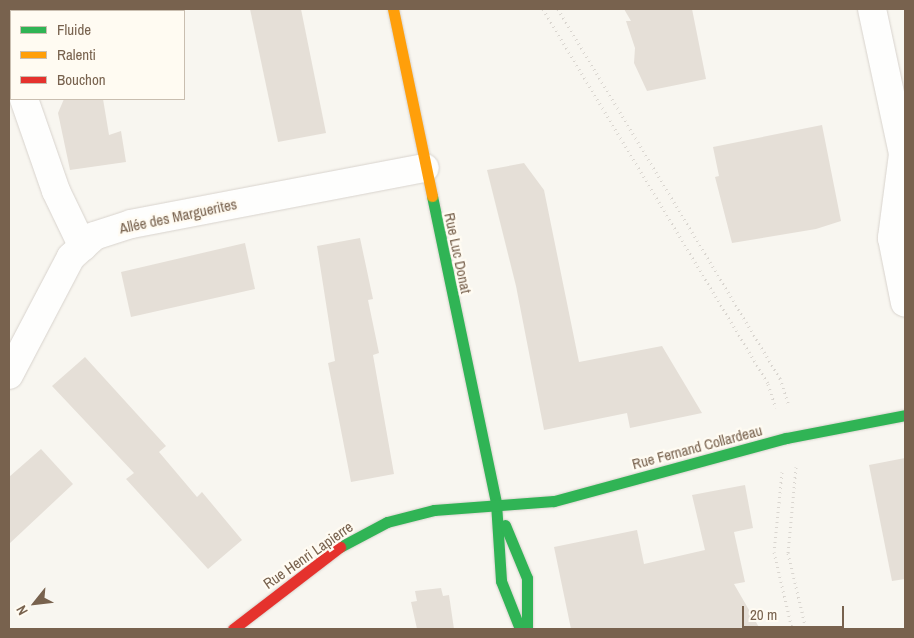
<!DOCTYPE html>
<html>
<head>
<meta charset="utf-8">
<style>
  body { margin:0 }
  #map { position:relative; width:914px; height:638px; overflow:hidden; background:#f8f6f0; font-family:"Archivo Narrow",sans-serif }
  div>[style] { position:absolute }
  .building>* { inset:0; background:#e5dfd7 }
  .path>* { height:3px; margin-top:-1.5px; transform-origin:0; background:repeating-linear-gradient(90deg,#dad6d0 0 1px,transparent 0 5px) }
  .roads { filter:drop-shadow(0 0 1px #d8d3cd) drop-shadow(0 0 1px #d8d3cd) }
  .street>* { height:28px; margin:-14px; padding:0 14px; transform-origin:14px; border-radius:14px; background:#fefefd }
  .fast>* { height:11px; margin:-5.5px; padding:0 5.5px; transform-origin:5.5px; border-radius:5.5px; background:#30b455 }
  .slow>* { height:11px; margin:-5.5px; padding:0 5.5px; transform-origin:5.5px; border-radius:5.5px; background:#ff9f0a }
  .jam>* { height:11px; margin:-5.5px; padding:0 5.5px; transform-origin:5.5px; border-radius:5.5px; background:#e5322d }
  span { translate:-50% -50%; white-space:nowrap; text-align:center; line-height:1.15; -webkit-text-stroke:4.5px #fffbf2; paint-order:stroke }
  .street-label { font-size:15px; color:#78624e }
  .frame { position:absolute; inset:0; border:10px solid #78624e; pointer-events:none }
  .legend { position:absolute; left:10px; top:10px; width:175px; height:90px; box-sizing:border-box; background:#fffbf2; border:1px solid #c9beb0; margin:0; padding:6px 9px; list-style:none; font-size:15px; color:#78624e }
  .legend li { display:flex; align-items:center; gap:10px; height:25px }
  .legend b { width:25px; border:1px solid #c9beb0 }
  .north { position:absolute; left:10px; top:578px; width:50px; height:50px; -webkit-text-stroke:4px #fffbf2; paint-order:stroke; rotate:241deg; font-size:14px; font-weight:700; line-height:20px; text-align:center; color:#78624e }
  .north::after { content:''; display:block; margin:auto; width:18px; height:22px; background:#78624e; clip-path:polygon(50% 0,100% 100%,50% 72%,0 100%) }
  .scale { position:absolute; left:742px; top:606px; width:102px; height:22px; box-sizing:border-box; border:2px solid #78624e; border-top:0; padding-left:6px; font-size:15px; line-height:18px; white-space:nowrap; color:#78624e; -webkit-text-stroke:4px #fffbf2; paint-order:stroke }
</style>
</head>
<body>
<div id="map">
  <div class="building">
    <i style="clip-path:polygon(250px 9px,301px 9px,326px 133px,278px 142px)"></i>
    <i style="clip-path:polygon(624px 9px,692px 9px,706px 79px,647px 91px,634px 63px,635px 48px,626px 21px,631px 21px)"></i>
    <i style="clip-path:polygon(64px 99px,103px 99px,109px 135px,121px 131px,126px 162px,70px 170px,58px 113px)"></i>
    <i style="clip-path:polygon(822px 125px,841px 221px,816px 229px,732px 243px,715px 177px,719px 176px,713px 147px)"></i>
    <i style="clip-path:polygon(524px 163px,544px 190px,579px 362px,662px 346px,702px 413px,630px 428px,627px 413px,544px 430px,516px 286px,487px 170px)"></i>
    <i style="clip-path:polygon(360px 238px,373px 299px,368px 300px,379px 353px,373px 355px,394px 474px,351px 482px,328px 363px,335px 361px,317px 246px)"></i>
    <i style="clip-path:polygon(245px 243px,255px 289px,131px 317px,121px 272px)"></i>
    <i style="clip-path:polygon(85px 357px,166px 446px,159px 452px,197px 497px,202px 492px,242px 540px,208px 569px,126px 479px,134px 473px,52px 386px)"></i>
    <i style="clip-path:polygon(41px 449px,73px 484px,9px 544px,9px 477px)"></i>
    <i style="clip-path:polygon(905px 458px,905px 579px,892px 581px,869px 465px)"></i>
    <i style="clip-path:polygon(745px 485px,753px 528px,734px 532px,745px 582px,734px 584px,760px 629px,571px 629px,554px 547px,637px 530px,644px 564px,705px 550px,692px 495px)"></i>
    <i style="clip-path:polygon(441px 588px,443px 596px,449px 595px,454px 629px,417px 629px,411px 602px,417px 601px,415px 591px)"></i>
  </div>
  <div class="path">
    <i style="left:543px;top:9px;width:437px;rotate:59deg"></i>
    <i style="left:768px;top:384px;width:25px;rotate:72deg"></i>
    <i style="left:558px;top:9px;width:431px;rotate:59deg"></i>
    <i style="left:780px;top:378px;width:28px;rotate:72deg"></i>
    <i style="left:796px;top:467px;width:86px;rotate:95.3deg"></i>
    <i style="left:788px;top:553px;width:78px;rotate:76.7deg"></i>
    <i style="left:782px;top:472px;width:80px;rotate:95.7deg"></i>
    <i style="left:774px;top:552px;width:79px;rotate:76.8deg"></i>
  </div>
  <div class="roads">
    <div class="street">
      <i style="left:872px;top:9px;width:148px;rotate:77.9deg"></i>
      <i style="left:903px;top:154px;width:85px;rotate:97.5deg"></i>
      <i style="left:892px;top:238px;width:66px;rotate:78.7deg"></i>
      <i style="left:9px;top:81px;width:3px;rotate:45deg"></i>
      <i style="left:24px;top:99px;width:97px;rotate:70.8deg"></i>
      <i style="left:56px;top:191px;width:62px;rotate:64.3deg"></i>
      <i style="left:9px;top:375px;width:133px;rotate:-62.3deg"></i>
      <i style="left:71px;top:257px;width:31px;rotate:-42deg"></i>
      <i style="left:94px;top:236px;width:39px;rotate:-18deg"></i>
      <i style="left:131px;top:224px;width:299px;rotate:-10.8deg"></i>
    </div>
    <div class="fast">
      <i style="left:432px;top:196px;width:314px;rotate:78.2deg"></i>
      <i style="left:496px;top:503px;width:78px;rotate:86.3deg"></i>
      <i style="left:501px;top:581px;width:52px;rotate:68.4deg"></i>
      <i style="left:505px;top:525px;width:57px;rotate:67.5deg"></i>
      <i style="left:527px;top:578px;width:51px;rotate:90deg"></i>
      <i style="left:340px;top:547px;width:53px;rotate:-28deg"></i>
      <i style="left:387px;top:522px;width:49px;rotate:-14.3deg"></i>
      <i style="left:434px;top:510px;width:120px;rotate:-4.3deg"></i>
      <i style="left:554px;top:501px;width:240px;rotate:-15.2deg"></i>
      <i style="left:786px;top:438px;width:121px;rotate:-10.9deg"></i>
    </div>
    <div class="slow">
      <i style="left:393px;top:9px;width:191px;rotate:78.2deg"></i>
    </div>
    <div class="jam">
      <i style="left:233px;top:629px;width:135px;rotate:-37.5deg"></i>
    </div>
  </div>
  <div class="street-label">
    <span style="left:178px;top:216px;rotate:-12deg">Allée des Marguerites</span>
    <span style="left:458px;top:253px;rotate:78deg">Rue Luc Donat</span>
    <span style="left:697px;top:447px;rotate:-15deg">Rue Fernand Collardeau</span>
    <span style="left:308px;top:555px;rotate:-35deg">Rue Henri Lapierre</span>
  </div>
  <div class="frame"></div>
  <ul class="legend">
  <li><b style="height:6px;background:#30b455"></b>Fluide</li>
  <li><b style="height:6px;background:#ff9f0a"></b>Ralenti</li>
  <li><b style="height:6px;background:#e5322d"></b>Bouchon</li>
  </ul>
  <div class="north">N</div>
  <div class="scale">20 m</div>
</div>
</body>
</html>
